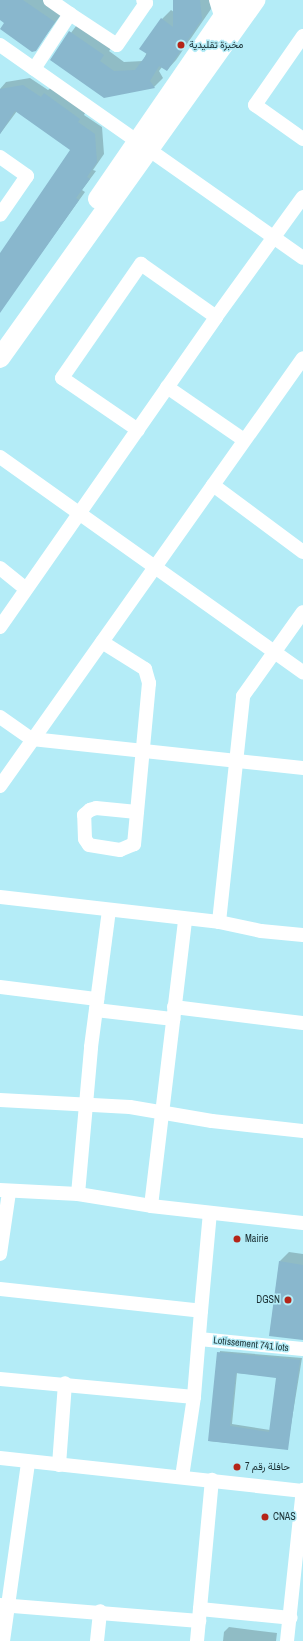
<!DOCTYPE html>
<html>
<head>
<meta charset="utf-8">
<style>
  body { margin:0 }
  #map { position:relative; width:303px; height:1641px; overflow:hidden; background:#b4ecf7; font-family:"Archivo Narrow",Vazirmatn,sans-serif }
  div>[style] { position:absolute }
  .shadow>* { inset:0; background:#0003 }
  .building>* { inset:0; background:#89b7cd }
  .street>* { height:14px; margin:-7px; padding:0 7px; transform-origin:7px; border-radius:7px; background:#fff }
  .secondary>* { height:20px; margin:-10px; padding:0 10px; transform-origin:10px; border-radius:10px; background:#fff }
  .dots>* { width:11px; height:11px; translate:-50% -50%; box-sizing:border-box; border:2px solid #b4ecf7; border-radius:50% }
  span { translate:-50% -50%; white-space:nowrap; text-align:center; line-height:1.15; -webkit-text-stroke:3px #b4ecf7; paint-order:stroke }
  .poi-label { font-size:10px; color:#1c3236 }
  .left { translate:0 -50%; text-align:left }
  .right { translate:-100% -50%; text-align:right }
  .street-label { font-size:10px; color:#1c3236 }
</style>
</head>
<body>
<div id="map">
  <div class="shadow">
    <i style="clip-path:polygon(0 0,45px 0,63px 12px,41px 42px,0 19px)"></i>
    <i style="clip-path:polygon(174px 0,210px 0,211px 9px,176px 60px,167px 70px,162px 67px,159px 71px,163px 78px,154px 87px,51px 60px,79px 22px,113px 46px,109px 51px,124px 62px,143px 61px,162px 19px,171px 10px,174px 12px)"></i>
    <i style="clip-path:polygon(30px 78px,48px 90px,52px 87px,86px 111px,84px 115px,102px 127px,104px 154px,93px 170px,96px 171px,82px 190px,85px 192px,4px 305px,0 302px,0 255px,72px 150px,17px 111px,0 134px,0 89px,6px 82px)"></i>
    <i style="clip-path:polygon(289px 1252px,303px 1254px,303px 1339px,280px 1261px)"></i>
    <i style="clip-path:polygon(evenodd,220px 1351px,302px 1358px,287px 1449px,209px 1441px,220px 1351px,237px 1373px,278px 1377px,270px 1430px,232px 1424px,237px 1373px)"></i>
    <i style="clip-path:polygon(229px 1627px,277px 1633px,276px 1641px,223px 1641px,224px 1632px)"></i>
  </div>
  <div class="building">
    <i style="clip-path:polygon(0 0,23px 0,55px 22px,36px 51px,32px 52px,0 29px,4px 23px,0 20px)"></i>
    <i style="clip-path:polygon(173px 0,200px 0,202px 19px,167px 71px,159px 66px,150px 81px,155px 88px,104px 98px,50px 60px,69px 31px,104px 55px,100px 61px,114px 71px,135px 70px,147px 54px,139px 49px,161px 18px,173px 27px)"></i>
    <i style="clip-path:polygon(23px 85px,41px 97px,44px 93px,80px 119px,78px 122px,95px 134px,97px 162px,87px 177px,90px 179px,76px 198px,79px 200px,0 313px,0 253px,70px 150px,15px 111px,0 134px,0 89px)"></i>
    <i style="clip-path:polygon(279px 1261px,303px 1265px,303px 1340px,269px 1336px)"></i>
    <i style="clip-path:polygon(evenodd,217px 1352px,300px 1360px,288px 1450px,208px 1441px,217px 1352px,236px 1373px,276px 1378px,269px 1432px,230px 1426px,236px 1373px)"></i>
  </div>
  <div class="street">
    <i style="left:50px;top:0;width:24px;rotate:35deg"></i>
    <i style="left:216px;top:0;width:19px;rotate:72deg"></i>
    <i style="left:303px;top:36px;width:84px;rotate:124.8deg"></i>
    <i style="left:255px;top:105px;width:59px;rotate:35.3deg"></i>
    <i style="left:0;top:45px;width:370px;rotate:35.1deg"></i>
    <i style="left:34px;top:69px;width:66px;rotate:-56.8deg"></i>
    <i style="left:70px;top:14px;width:56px;rotate:33.4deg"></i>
    <i style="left:117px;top:45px;width:51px;rotate:-55.4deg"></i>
    <i style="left:146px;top:3px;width:4px;rotate:-135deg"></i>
    <i style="left:0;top:157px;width:33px;rotate:35deg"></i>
    <i style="left:27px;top:176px;width:47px;rotate:124.7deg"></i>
    <i style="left:167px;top:387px;width:93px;rotate:34.5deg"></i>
    <i style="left:138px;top:430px;width:92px;rotate:-145.6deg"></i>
    <i style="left:62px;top:378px;width:139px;rotate:-55.3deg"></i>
    <i style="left:141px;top:264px;width:92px;rotate:35.2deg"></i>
    <i style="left:0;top:457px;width:372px;rotate:35.4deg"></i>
    <i style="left:213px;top:485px;width:112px;rotate:36.7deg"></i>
    <i style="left:0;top:568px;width:33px;rotate:39deg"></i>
    <i style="left:0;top:627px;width:378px;rotate:-55.1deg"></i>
    <i style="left:216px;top:317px;width:148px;rotate:-54.1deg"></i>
    <i style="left:102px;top:642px;width:51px;rotate:32.1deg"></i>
    <i style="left:145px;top:669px;width:15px;rotate:74deg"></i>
    <i style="left:149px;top:683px;width:162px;rotate:95.3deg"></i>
    <i style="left:134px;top:844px;width:15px;rotate:157deg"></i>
    <i style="left:120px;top:850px;width:31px;rotate:-171deg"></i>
    <i style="left:89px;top:845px;width:7px;rotate:-124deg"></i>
    <i style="left:85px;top:839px;width:24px;rotate:-92deg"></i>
    <i style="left:84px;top:815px;width:8px;rotate:-40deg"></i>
    <i style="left:90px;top:810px;width:6px;rotate:-18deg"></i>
    <i style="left:96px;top:808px;width:41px;rotate:5.6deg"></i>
    <i style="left:0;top:717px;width:39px;rotate:35deg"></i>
    <i style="left:32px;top:739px;width:273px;rotate:6.1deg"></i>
    <i style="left:0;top:786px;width:524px;rotate:-54.7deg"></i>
    <i style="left:0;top:897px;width:220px;rotate:6.5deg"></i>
    <i style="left:219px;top:922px;width:43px;rotate:12.1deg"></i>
    <i style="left:261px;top:931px;width:42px;rotate:5.4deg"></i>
    <i style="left:219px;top:922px;width:227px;rotate:-83.9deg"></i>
    <i style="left:243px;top:696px;width:103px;rotate:-54.5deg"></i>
    <i style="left:0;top:987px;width:98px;rotate:7.1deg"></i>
    <i style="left:174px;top:1007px;width:130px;rotate:7.1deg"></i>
    <i style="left:96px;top:1010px;width:78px;rotate:6.7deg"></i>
    <i style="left:0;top:1100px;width:130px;rotate:3.1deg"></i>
    <i style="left:130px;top:1107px;width:83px;rotate:9.7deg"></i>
    <i style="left:212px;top:1121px;width:92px;rotate:6.3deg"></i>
    <i style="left:0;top:1190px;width:78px;rotate:2.9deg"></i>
    <i style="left:78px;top:1194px;width:74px;rotate:9.3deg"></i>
    <i style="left:151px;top:1206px;width:153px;rotate:6.4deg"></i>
    <i style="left:78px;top:1194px;width:148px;rotate:-84.9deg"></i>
    <i style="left:91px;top:1047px;width:138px;rotate:-82.5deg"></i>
    <i style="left:151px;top:1206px;width:289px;rotate:-83.2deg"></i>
    <i style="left:0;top:1254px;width:63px;rotate:-81.7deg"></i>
    <i style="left:0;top:1289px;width:202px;rotate:6.2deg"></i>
    <i style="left:201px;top:1311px;width:86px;rotate:94.7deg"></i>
    <i style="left:194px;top:1397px;width:195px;rotate:-174.7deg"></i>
    <i style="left:201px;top:1311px;width:98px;rotate:-84.8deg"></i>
    <i style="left:199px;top:1339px;width:104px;rotate:5.5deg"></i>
    <i style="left:0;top:1458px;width:305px;rotate:6.2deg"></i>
    <i style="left:59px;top:1465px;width:82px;rotate:-85.8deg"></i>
    <i style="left:182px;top:1477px;width:81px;rotate:-81.5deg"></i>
    <i style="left:0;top:1605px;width:200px;rotate:4.6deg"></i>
    <i style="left:200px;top:1609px;width:91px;rotate:5.6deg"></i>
    <i style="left:3px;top:1641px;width:181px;rotate:-82deg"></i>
    <i style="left:97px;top:1641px;width:30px;rotate:-84deg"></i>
    <i style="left:197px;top:1641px;width:162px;rotate:-84.7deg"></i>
    <i style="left:287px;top:1641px;width:152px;rotate:-84deg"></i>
  </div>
  <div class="secondary">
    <i style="left:98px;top:199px;width:242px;rotate:-55.5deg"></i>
    <i style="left:0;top:358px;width:440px;rotate:-54.5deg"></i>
  </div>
  <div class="dots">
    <i style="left:181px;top:45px;background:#b42519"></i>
    <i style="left:237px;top:1239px;background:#b42519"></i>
    <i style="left:288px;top:1300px;background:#b42519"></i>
    <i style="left:237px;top:1467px;background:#b42519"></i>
    <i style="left:265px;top:1517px;background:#b42519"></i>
  </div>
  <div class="poi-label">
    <span class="left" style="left:189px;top:45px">مخبزة تقليدية</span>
    <span class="left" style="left:245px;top:1239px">Mairie</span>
    <span class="right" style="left:280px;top:1300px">DGSN</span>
    <span class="left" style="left:245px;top:1467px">حافلة رقم 7</span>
    <span class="left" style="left:273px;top:1517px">CNAS</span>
  </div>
  <div class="street-label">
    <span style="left:251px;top:1344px;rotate:6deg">Lotissement 741 lots</span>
  </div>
</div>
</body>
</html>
